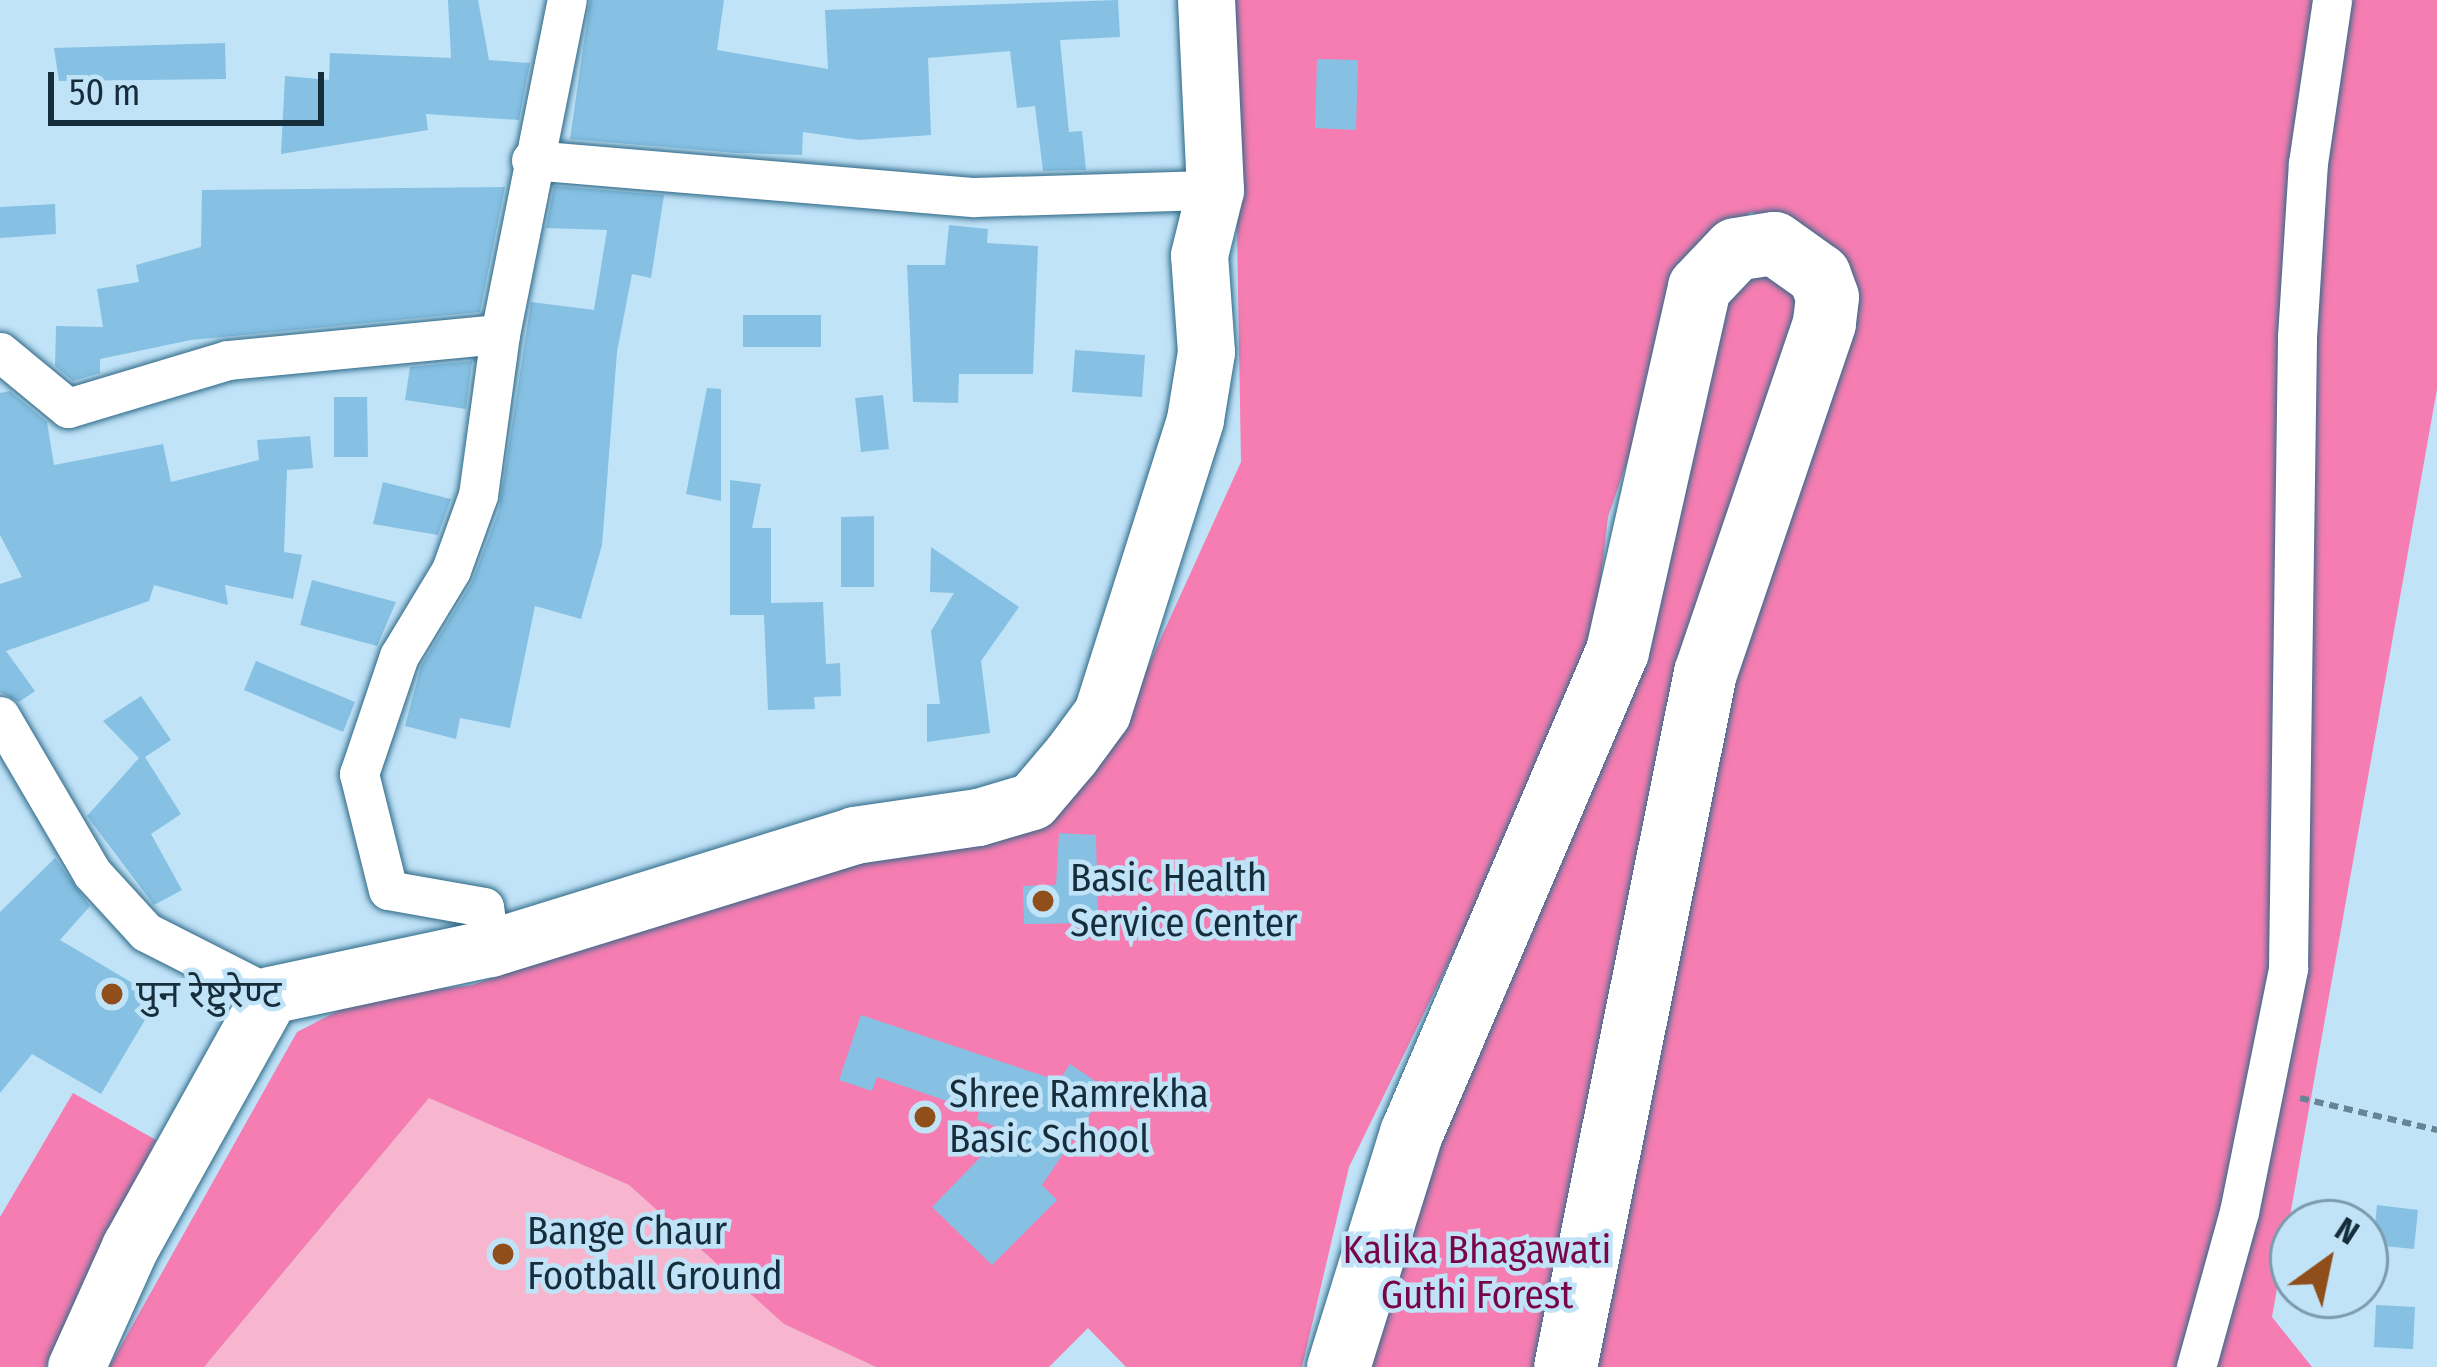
<!DOCTYPE html>
<html>
<head>
<meta charset="utf-8">
<style>
  body { margin:0 }
  #map { position:relative; width:2437px; height:1367px; overflow:hidden; background:#c0e3f8; font-family:"Fira Sans Condensed","Noto Sans Devanagari",sans-serif }
  div>[style] { position:absolute }
  .green>* { inset:0; background:#f8b5ce }
  .forest>* { inset:0; background:#f67db1 }
  .building>* { inset:0; background:#86c1e3 }
  .path>* { height:6px; margin-top:-3px; transform-origin:0; background:repeating-linear-gradient(90deg,#668494 0 9px,transparent 0 15px) }
  .roads { filter:drop-shadow(0 0 3px #2d6886) drop-shadow(0 0 3px #2d6886) }
  .street>* { height:39px; margin:-19.5px; padding:0 19.5px; transform-origin:19.5px; border-radius:19.5px; background:#fff }
  .secondary>* { height:57px; margin:-28.5px; padding:0 28.5px; transform-origin:28.5px; border-radius:28.5px; background:#fff }
  .primary>* { height:63px; margin:-31.5px; padding:0 31.5px; transform-origin:31.5px; border-radius:31.5px; background:#fff }
  .dots>* { width:33px; height:33px; translate:-50% -50%; box-sizing:border-box; border:6px solid #c0e3f8; border-radius:50% }
  span { translate:-50% -50%; white-space:nowrap; text-align:center; line-height:1.15; -webkit-text-stroke:9px #c0e3f8; paint-order:stroke }
  .poi-label { font-size:39px; color:#162e3b }
  .left { translate:0 -50%; text-align:left }
  .park-label { font-size:39px; color:#780647 }
  .north { position:absolute; left:2269px; top:1199px; width:120px; height:120px; box-sizing:border-box; background:#c0e3f8; border:3px solid #7c9bac; border-radius:50%; rotate:33deg; font-size:33px; font-weight:700; line-height:48px; text-align:center; color:#162e3b }
  .north::after { content:''; display:block; margin:auto; width:42px; height:54px; background:#904e1b; clip-path:polygon(50% 0,100% 100%,50% 72%,0 100%) }
  .scale { position:absolute; left:48px; top:72px; width:276px; height:54px; box-sizing:border-box; border:6px solid #162e3b; border-top:0; padding-left:15px; font-size:36px; line-height:42px; white-space:nowrap; color:#162e3b; -webkit-text-stroke:9px #c0e3f8; paint-order:stroke }
</style>
</head>
<body>
<div id="map">
  <div class="green">
    <i style="clip-path:polygon(429px 1098px,629px 1185px,784px 1324px,876px 1367px,204px 1367px)"></i>
  </div>
  <div class="forest">
    <i style="clip-path:polygon(1233px 0,2437px 0,2437px 389px,2272px 1317px,2312px 1367px,1586px 1367px,1820px 237px,1751px 212px,1676px 265px,1637px 433px,1608px 517px,1594px 639px,1570px 714px,1349px 1167px,1302px 1367px,1126px 1367px,1088px 1328px,1049px 1367px,876px 1367px,784px 1324px,629px 1185px,429px 1098px,204px 1367px,109px 1367px,297px 1032px,361px 999px,472px 985px,753px 889px,1057px 817px,1115px 739px,1241px 462px)"></i>
    <i style="clip-path:polygon(1739px 264px,1804px 282px,1543px 1367px,1366px 1367px,1675px 411px)"></i>
    <i style="clip-path:polygon(73px 1093px,156px 1140px,46px 1367px,0 1367px,0 1217px)"></i>
  </div>
  <div class="building">
    <i style="clip-path:polygon(448px 0,478px 0,489px 60px,530px 63px,519px 120px,426px 114px,428px 130px,281px 154px,285px 76px,329px 80px,330px 53px,451px 58px)"></i>
    <i style="clip-path:polygon(590px 0,724px 0,717px 50px,828px 69px,825px 10px,1118px 0,1120px 37px,1060px 40px,1069px 132px,1082px 131px,1086px 170px,1043px 171px,1035px 106px,1017px 108px,1010px 51px,928px 58px,931px 135px,859px 140px,803px 132px,802px 155px,737px 153px,570px 139px)"></i>
    <i style="clip-path:polygon(225px 43px,226px 79px,59px 81px,54px 48px)"></i>
    <i style="clip-path:polygon(1317px 59px,1358px 60px,1356px 130px,1315px 128px)"></i>
    <i style="clip-path:polygon(554px 186px,664px 195px,651px 278px,632px 274px,617px 352px,602px 545px,581px 619px,535px 606px,510px 728px,460px 718px,456px 739px,405px 726px,421px 666px,472px 582px,499px 510px,531px 302px,594px 310px,607px 230px,546px 228px)"></i>
    <i style="clip-path:polygon(505px 187px,480px 312px,191px 340px,100px 359px,100px 373px,73px 381px,55px 366px,56px 326px,103px 327px,97px 289px,139px 282px,136px 265px,201px 247px,202px 190px)"></i>
    <i style="clip-path:polygon(55px 204px,56px 234px,0 238px,0 207px)"></i>
    <i style="clip-path:polygon(949px 225px,988px 229px,987px 243px,1038px 246px,1033px 374px,959px 374px,958px 403px,913px 402px,907px 265px,945px 265px)"></i>
    <i style="clip-path:polygon(743px 315px,821px 315px,821px 347px,743px 347px)"></i>
    <i style="clip-path:polygon(1075px 350px,1145px 355px,1142px 397px,1072px 392px)"></i>
    <i style="clip-path:polygon(472px 361px,466px 409px,405px 400px,410px 367px)"></i>
    <i style="clip-path:polygon(707px 388px,721px 389px,721px 501px,686px 494px)"></i>
    <i style="clip-path:polygon(10px 391px,47px 422px,54px 465px,163px 444px,171px 482px,259px 460px,257px 440px,310px 436px,313px 468px,287px 470px,284px 552px,302px 555px,293px 599px,225px 585px,228px 605px,154px 585px,149px 601px,6px 651px,35px 691px,19px 702px,0 692px,0 584px,22px 577px,0 535px,0 393px)"></i>
    <i style="clip-path:polygon(883px 395px,889px 449px,861px 452px,855px 398px)"></i>
    <i style="clip-path:polygon(334px 397px,367px 397px,368px 457px,334px 457px)"></i>
    <i style="clip-path:polygon(730px 480px,761px 484px,752px 528px,771px 528px,771px 603px,823px 602px,826px 664px,840px 663px,841px 696px,814px 697px,815px 709px,768px 710px,764px 615px,730px 615px)"></i>
    <i style="clip-path:polygon(383px 482px,451px 499px,438px 535px,373px 524px)"></i>
    <i style="clip-path:polygon(874px 516px,874px 587px,841px 587px,841px 517px)"></i>
    <i style="clip-path:polygon(931px 547px,1019px 607px,981px 661px,990px 733px,927px 742px,927px 704px,940px 704px,931px 631px,954px 593px,930px 592px)"></i>
    <i style="clip-path:polygon(312px 580px,396px 602px,377px 646px,300px 625px)"></i>
    <i style="clip-path:polygon(256px 661px,355px 702px,343px 732px,244px 690px)"></i>
    <i style="clip-path:polygon(141px 696px,171px 740px,145px 757px,181px 814px,151px 834px,182px 890px,154px 905px,87px 816px,139px 758px,103px 721px)"></i>
    <i style="clip-path:polygon(1059px 833px,1096px 835px,1098px 923px,1024px 924px,1023px 886px,1056px 885px)"></i>
    <i style="clip-path:polygon(55px 858px,90px 906px,60px 940px,158px 998px,101px 1094px,32px 1054px,0 1093px,0 912px)"></i>
    <i style="clip-path:polygon(861px 1015px,1059px 1081px,1070px 1064px,1107px 1089px,1042px 1185px,1057px 1200px,992px 1265px,932px 1207px,1007px 1130px,977px 1120px,979px 1112px,877px 1077px,872px 1091px,839px 1080px)"></i>
    <i style="clip-path:polygon(2377px 1205px,2418px 1210px,2414px 1249px,2373px 1245px)"></i>
    <i style="clip-path:polygon(2376px 1305px,2415px 1307px,2413px 1349px,2374px 1347px)"></i>
  </div>
  <div class="path">
    <i style="left:2300px;top:1098px;width:141px;rotate:13.1deg"></i>
  </div>
  <div class="roads">
    <div class="street">
      <i style="left:531px;top:160px;width:445px;rotate:4.8deg"></i>
      <i style="left:974px;top:197px;width:241px;rotate:-1.7deg"></i>
      <i style="left:0;top:352px;width:88px;rotate:39.5deg"></i>
      <i style="left:68px;top:408px;width:167px;rotate:-16.7deg"></i>
      <i style="left:228px;top:360px;width:273px;rotate:-5.5deg"></i>
      <i style="left:0;top:716px;width:182px;rotate:59.6deg"></i>
      <i style="left:92px;top:873px;width:80px;rotate:47.5deg"></i>
      <i style="left:146px;top:932px;width:139px;rotate:26.9deg"></i>
      <i style="left:490px;top:948px;width:41px;rotate:-98.3deg"></i>
      <i style="left:484px;top:907px;width:97px;rotate:-170deg"></i>
      <i style="left:388px;top:890px;width:120px;rotate:-104deg"></i>
      <i style="left:359px;top:774px;width:125px;rotate:-71.3deg"></i>
      <i style="left:399px;top:656px;width:100px;rotate:-58.8deg"></i>
      <i style="left:451px;top:570px;width:80px;rotate:-70.2deg"></i>
      <i style="left:478px;top:495px;width:162px;rotate:-82.2deg"></i>
      <i style="left:500px;top:334px;width:341px;rotate:-78.7deg"></i>
      <i style="left:2196px;top:1367px;width:161px;rotate:-74.5deg"></i>
      <i style="left:2239px;top:1212px;width:249px;rotate:-78.6deg"></i>
      <i style="left:2288px;top:968px;width:631px;rotate:-89.18deg"></i>
      <i style="left:2297px;top:337px;width:174px;rotate:-86.4deg"></i>
      <i style="left:2308px;top:163px;width:165px;rotate:-81.6deg"></i>
    </div>
    <div class="secondary">
      <i style="left:76px;top:1367px;width:132px;rotate:-65.8deg"></i>
      <i style="left:130px;top:1247px;width:288px;rotate:-60.9deg"></i>
      <i style="left:270px;top:995px;width:225px;rotate:-12.1deg"></i>
      <i style="left:490px;top:948px;width:381px;rotate:-17.2deg"></i>
      <i style="left:854px;top:835px;width:125px;rotate:-8.3deg"></i>
      <i style="left:978px;top:817px;width:56px;rotate:-16.5deg"></i>
      <i style="left:1032px;top:801px;width:60px;rotate:-49.7deg"></i>
      <i style="left:1071px;top:755px;width:52px;rotate:-53.6deg"></i>
      <i style="left:1102px;top:713px;width:308px;rotate:-72.4deg"></i>
      <i style="left:1195px;top:419px;width:68px;rotate:-80.7deg"></i>
      <i style="left:1206px;top:352px;width:97px;rotate:-94.1deg"></i>
      <i style="left:1199px;top:255px;width:67px;rotate:-76.2deg"></i>
      <i style="left:1215px;top:190px;width:190px;rotate:-92.7deg"></i>
    </div>
    <div class="primary">
      <i style="left:1338px;top:1367px;width:245px;rotate:-72.7deg"></i>
      <i style="left:1411px;top:1133px;width:524px;rotate:-66.86deg"></i>
      <i style="left:1617px;top:651px;width:373px;rotate:-77.3deg"></i>
      <i style="left:1699px;top:287px;width:52px;rotate:-46.5deg"></i>
      <i style="left:1735px;top:249px;width:39px;rotate:-9deg"></i>
      <i style="left:1774px;top:243px;width:55px;rotate:35.4deg"></i>
      <i style="left:1819px;top:275px;width:23px;rotate:70deg"></i>
      <i style="left:1827px;top:297px;width:26px;rotate:97deg"></i>
      <i style="left:1824px;top:323px;width:369px;rotate:108.8deg"></i>
      <i style="left:1705px;top:672px;width:709px;rotate:101.39deg"></i>
    </div>
  </div>
  <div class="dots">
    <i style="left:1043px;top:901px;background:#904e1b"></i>
    <i style="left:112px;top:994px;background:#904e1b"></i>
    <i style="left:925px;top:1117px;background:#904e1b"></i>
    <i style="left:503px;top:1254px;background:#904e1b"></i>
  </div>
  <div class="poi-label">
    <span class="left" style="left:1070px;top:901px">Basic Health<br>Service Center</span>
    <span class="left" style="left:136px;top:994px">पुन रेष्टुरेण्ट</span>
    <span class="left" style="left:949px;top:1117px">Shree Ramrekha<br>Basic School</span>
    <span class="left" style="left:527px;top:1254px">Bange Chaur<br>Football Ground</span>
  </div>
  <div class="park-label">
    <span style="left:1477px;top:1273px">Kalika Bhagawati<br>Guthi Forest</span>
  </div>
  <div class="north">N</div>
  <div class="scale">50 m</div>
</div>
</body>
</html>
